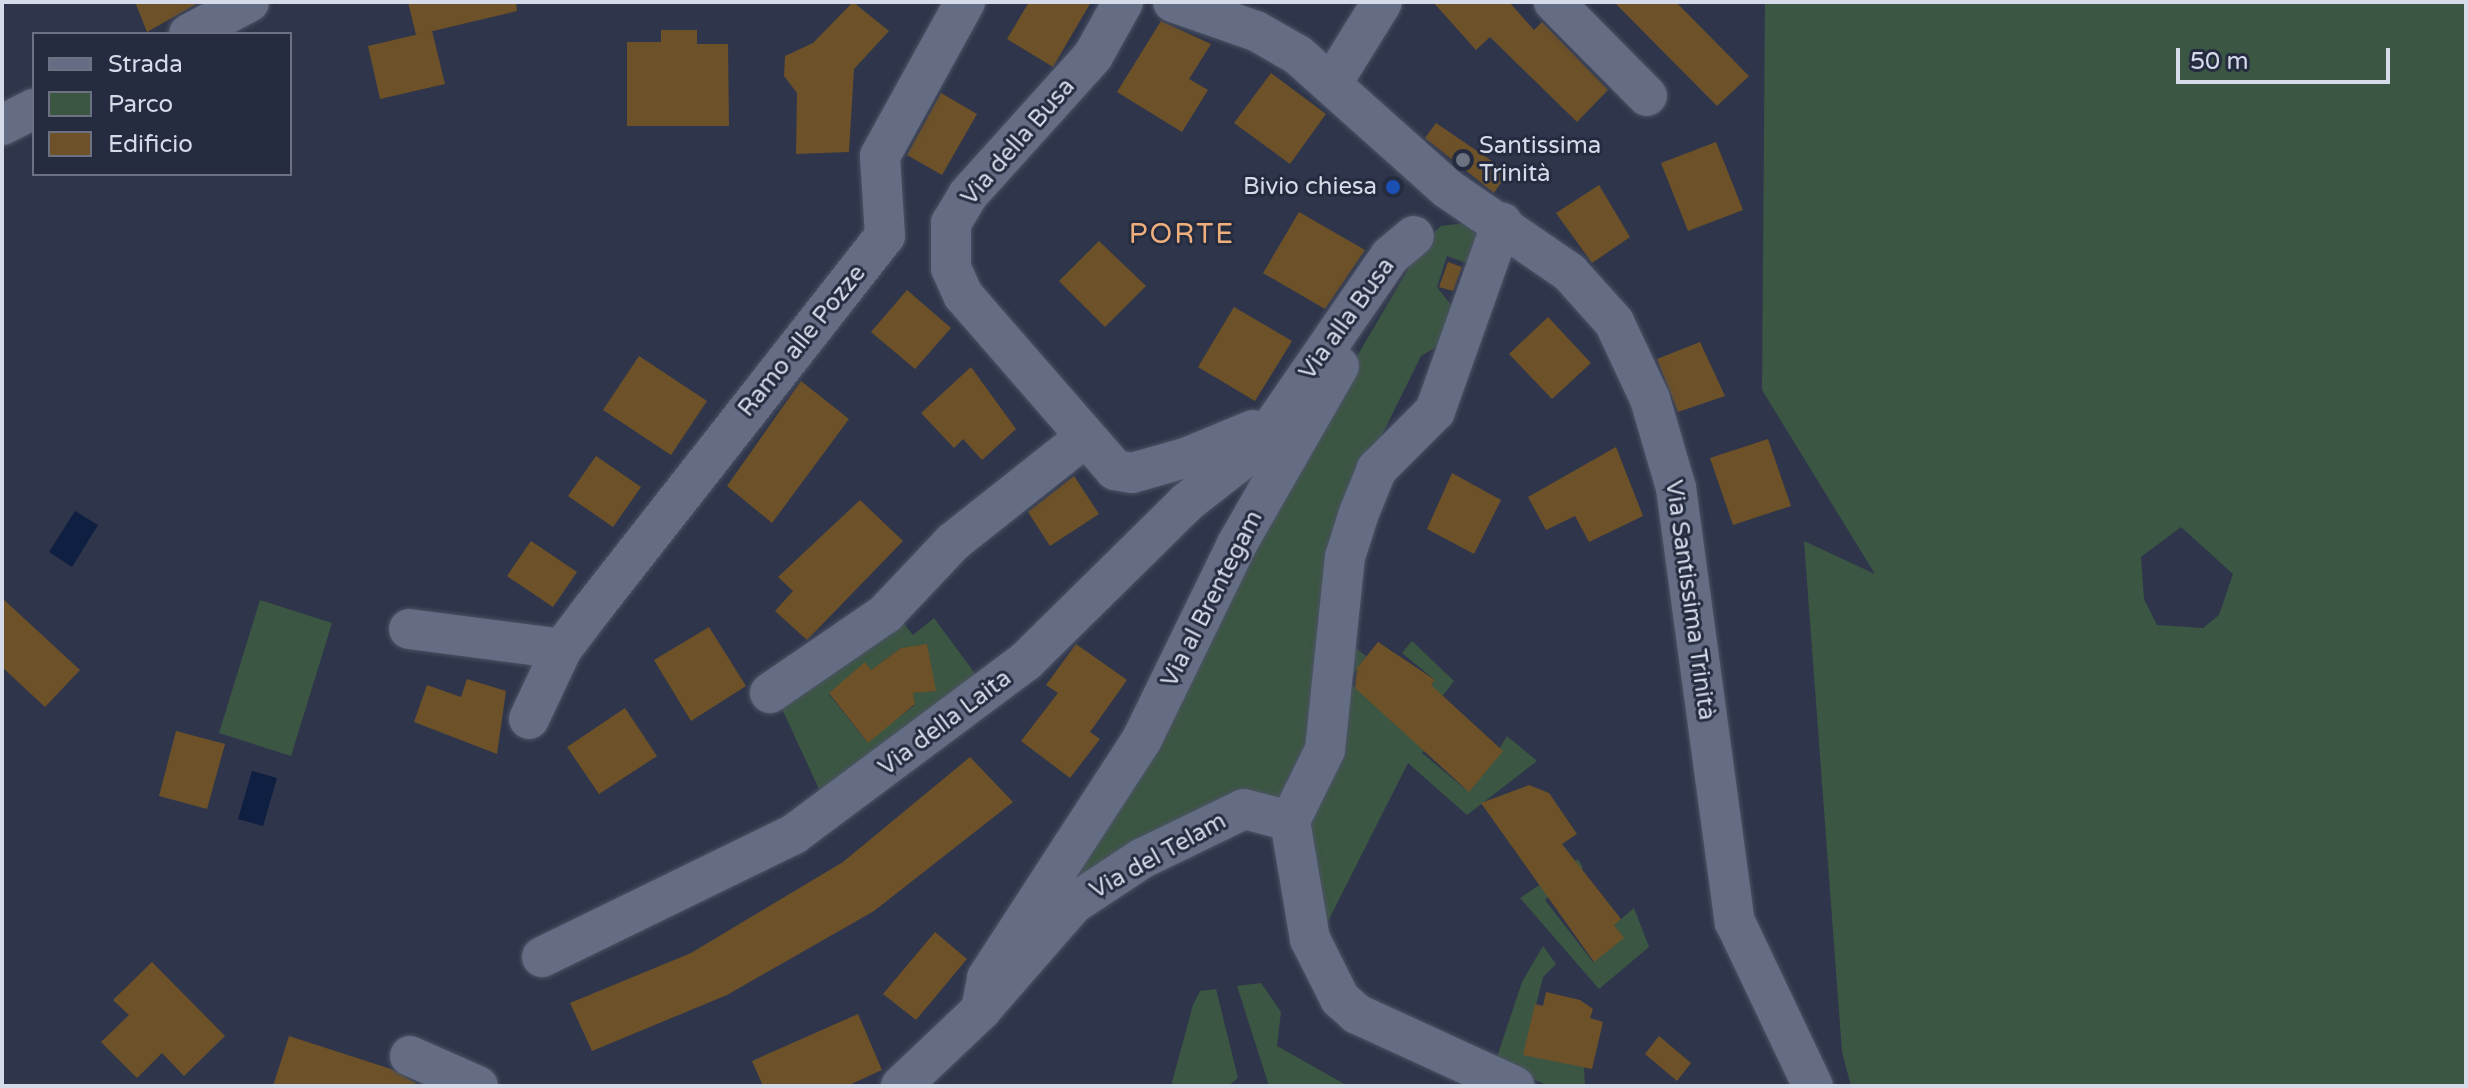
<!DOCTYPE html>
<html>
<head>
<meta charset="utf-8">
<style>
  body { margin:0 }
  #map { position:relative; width:2468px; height:1088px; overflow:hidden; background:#2f364b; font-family:"Varela Round",sans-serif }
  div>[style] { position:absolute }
  .green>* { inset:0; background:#3b5642 }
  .water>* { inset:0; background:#0f1f41 }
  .building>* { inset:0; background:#6d5128 }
  .roads { filter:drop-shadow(0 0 2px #4c5264) drop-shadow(0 0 2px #4c5264) }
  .minor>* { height:40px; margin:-20px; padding:0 20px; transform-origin:20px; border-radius:20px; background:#656d84 }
  .dots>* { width:22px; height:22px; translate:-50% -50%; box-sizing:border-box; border:4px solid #252c40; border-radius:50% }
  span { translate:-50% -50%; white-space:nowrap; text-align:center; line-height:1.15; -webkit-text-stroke:6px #252c40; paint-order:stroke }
  .street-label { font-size:24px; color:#d6dbe9 }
  .poi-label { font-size:24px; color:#d6dbe9 }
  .left { translate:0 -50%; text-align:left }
  .right { translate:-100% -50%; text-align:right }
  .quarter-label { font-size:28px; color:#efaf7d; letter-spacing:2px }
  .frame { position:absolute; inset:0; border:4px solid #d6dbe9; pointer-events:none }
  .legend { position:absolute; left:32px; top:32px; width:260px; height:144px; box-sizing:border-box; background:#252c40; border:2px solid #6c7284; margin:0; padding:10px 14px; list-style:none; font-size:24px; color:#d6dbe9 }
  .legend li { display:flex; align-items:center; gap:16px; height:40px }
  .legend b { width:40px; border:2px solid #6c7284 }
  .scale { position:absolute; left:2176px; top:48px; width:214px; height:36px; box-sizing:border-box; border:4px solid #d6dbe9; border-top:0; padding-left:10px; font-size:24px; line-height:28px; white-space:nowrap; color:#d6dbe9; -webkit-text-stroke:6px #252c40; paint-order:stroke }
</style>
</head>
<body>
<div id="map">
  <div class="green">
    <i style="clip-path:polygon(evenodd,1765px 2px,2466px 2px,2466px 1086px,1851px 1086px,1842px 1052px,1804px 541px,1875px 574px,1762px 390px,1765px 2px,2181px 527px,2233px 574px,2219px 615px,2203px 628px,2157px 625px,2144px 599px,2141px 557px,2181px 527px)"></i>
    <i style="clip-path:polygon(1467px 223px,1477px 237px,1469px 264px,1447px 256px,1437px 287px,1455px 310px,1446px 341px,1421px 356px,1373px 453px,1319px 714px,1286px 799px,1015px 939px,1424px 242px,1441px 226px)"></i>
    <i style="clip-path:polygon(260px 600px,332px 623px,291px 756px,219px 733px)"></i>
    <i style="clip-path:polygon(evenodd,897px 615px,913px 635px,934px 618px,982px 683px,825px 802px,777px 698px,897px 615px,927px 645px,935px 691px,913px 693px,915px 705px,867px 742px,829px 694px,865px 663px,871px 670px,901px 648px,927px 645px)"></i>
    <i style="clip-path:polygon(1412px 641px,1454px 681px,1434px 707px,1445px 725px,1422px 753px,1464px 788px,1483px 775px,1507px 736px,1537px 761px,1467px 815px,1408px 763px,1321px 935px,1309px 813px,1349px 643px,1366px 656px,1348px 682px,1400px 725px,1435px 680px,1402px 653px)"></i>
    <i style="clip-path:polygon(1578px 859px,1583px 868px,1545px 900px,1593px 962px,1623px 938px,1614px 925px,1634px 908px,1649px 947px,1599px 989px,1520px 898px)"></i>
    <i style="clip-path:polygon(1543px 946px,1556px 964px,1543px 977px,1524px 1054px,1584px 1067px,1585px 1086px,1549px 1086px,1495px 1063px,1522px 982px)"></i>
    <i style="clip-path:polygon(1261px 983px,1281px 1012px,1277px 1046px,1348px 1086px,1269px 1086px,1237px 986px)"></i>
    <i style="clip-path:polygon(1216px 989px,1238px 1078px,1228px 1086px,1171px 1086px,1193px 1005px,1200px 991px)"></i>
  </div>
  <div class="water">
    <i style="clip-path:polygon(75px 511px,98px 525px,72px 567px,49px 552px)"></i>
    <i style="clip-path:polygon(252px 771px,277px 778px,263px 826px,238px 819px)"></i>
  </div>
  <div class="building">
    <i style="clip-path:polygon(135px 2px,200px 2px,147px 32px)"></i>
    <i style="clip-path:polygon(408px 2px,516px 2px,517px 11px,416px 35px)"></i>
    <i style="clip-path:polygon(853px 2px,889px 31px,854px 69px,849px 152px,796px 154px,797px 93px,784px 76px,785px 56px,813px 43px)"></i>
    <i style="clip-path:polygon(1029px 2px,1091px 2px,1053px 67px,1007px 39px)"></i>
    <i style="clip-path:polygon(1433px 2px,1509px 2px,1534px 30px,1542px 22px,1608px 90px,1577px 122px,1490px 37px,1476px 50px)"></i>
    <i style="clip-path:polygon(1614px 2px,1676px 2px,1749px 76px,1717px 106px)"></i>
    <i style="clip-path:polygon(1161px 21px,1211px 44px,1189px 79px,1208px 90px,1182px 132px,1117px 92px)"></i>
    <i style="clip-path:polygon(661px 30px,697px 30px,697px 44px,728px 44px,729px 126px,627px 126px,627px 42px,661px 42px)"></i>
    <i style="clip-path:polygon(432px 31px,445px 84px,380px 99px,368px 46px)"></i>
    <i style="clip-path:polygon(1271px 73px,1326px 114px,1290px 164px,1234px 123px)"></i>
    <i style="clip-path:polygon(941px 93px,977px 114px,942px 175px,907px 155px)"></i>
    <i style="clip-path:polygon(1436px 123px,1508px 172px,1494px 193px,1425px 138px)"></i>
    <i style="clip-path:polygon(1716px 142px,1743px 210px,1688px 231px,1661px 163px)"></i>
    <i style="clip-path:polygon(1599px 185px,1630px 237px,1592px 263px,1556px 213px)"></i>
    <i style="clip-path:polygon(1299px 212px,1365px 250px,1325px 309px,1263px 273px)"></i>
    <i style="clip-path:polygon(1099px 241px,1146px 286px,1105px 327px,1059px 281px)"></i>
    <i style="clip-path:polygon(1448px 262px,1462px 267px,1453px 291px,1439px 287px)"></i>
    <i style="clip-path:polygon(907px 290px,951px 328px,915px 369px,871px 332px)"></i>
    <i style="clip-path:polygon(1234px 307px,1292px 341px,1255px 401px,1198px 367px)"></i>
    <i style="clip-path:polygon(1548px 317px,1591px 363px,1552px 399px,1509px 354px)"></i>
    <i style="clip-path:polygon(1700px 342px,1725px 396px,1678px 412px,1657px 359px)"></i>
    <i style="clip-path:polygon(639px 356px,707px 401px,671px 455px,603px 410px)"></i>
    <i style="clip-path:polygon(971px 367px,1016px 429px,982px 460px,963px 439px,954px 448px,921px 413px)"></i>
    <i style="clip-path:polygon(801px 381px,849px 419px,772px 523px,727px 486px)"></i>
    <i style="clip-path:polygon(1768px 439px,1791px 506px,1733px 525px,1710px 458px)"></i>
    <i style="clip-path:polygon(1616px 447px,1643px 516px,1589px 542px,1575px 516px,1546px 530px,1528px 497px)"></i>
    <i style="clip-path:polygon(596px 456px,641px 487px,613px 527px,568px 496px)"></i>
    <i style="clip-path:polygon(1452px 473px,1501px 500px,1474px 554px,1427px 529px)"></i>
    <i style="clip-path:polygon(1074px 476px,1099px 514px,1050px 546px,1028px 512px)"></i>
    <i style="clip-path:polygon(860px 500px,903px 541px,807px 640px,775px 611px,793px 591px,778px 577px)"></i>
    <i style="clip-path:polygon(531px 541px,577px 572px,553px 607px,507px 576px)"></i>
    <i style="clip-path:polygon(2px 598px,80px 670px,45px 707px,2px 667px)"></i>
    <i style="clip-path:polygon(709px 627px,746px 686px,691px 721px,654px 660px)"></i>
    <i style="clip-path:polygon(1378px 642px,1435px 680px,1431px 685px,1503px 751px,1469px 792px,1355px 688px,1357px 668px)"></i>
    <i style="clip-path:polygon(927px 644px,936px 691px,913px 693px,915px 704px,868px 743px,829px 693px,865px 662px,871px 670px,901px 648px)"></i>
    <i style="clip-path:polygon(1076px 644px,1127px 680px,1090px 732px,1100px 739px,1070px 778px,1021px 741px,1058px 693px,1046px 685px)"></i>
    <i style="clip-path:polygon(467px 679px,506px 691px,497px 754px,414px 722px,427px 685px,461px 697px)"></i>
    <i style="clip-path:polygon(625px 708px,657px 756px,599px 794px,567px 747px)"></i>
    <i style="clip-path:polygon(176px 731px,225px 744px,207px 809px,159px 796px)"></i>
    <i style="clip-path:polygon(970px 757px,1013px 802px,874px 911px,727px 995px,592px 1051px,570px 1003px,691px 953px,843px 862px)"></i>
    <i style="clip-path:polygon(1529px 785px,1549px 793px,1577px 834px,1562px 844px,1621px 919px,1614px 925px,1624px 938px,1594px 962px,1481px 803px)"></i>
    <i style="clip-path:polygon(935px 932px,967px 959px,916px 1020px,883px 994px)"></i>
    <i style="clip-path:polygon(152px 962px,225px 1036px,184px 1076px,162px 1053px,137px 1078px,101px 1042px,129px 1015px,113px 1000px)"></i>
    <i style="clip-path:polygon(1546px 992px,1580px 1000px,1593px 1009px,1590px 1018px,1603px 1022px,1592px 1069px,1523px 1055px,1535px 1004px,1543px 1006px)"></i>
    <i style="clip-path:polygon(858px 1014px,882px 1070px,847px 1086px,763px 1086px,752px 1061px)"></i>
    <i style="clip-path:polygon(289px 1036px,391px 1069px,421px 1086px,273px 1086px)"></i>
    <i style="clip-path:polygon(1659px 1036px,1691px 1063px,1677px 1081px,1645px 1054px)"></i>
  </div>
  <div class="roads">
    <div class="minor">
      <i style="left:1123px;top:2px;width:62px;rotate:119.1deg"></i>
      <i style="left:1093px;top:56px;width:187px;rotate:132deg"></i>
      <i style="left:968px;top:195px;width:33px;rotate:121deg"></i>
      <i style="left:951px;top:223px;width:45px;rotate:90deg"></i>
      <i style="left:951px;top:268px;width:30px;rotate:66deg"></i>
      <i style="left:963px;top:295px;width:232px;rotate:49deg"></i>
      <i style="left:1115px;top:470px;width:17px;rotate:10deg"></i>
      <i style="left:1132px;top:473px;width:58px;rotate:-15.9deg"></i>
      <i style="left:1188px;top:457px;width:70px;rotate:-22.6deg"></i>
      <i style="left:1173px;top:2px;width:88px;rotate:19.3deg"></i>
      <i style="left:1256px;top:31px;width:48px;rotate:29.7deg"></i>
      <i style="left:1298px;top:55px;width:201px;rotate:41.8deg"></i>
      <i style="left:1448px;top:189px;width:148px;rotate:34.5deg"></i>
      <i style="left:1570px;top:273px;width:66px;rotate:48.1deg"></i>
      <i style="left:1614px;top:322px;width:85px;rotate:64.9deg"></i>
      <i style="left:1650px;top:399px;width:93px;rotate:73.7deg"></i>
      <i style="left:1676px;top:488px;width:438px;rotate:82.3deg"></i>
      <i style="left:1735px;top:922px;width:182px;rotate:64.6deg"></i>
      <i style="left:1554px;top:2px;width:132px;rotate:45.3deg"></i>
      <i style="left:189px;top:34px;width:68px;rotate:-28.1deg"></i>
      <i style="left:1332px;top:83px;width:95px;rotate:-58.3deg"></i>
      <i style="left:2px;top:125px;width:36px;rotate:-27deg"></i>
      <i style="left:409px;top:629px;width:154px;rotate:7.4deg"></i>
      <i style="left:770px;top:693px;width:140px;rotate:-34.5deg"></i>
      <i style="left:885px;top:614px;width:99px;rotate:-46.6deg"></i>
      <i style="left:953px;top:542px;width:167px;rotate:-38.4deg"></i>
      <i style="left:529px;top:719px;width:77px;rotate:-64.8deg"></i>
      <i style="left:562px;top:649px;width:51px;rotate:-52.9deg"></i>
      <i style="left:593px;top:608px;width:473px;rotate:-51.9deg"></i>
      <i style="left:885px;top:236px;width:80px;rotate:-93.6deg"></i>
      <i style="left:880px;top:156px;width:176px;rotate:-61.1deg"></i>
      <i style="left:1290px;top:821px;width:79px;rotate:-63.8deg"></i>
      <i style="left:1325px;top:750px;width:194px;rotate:-84.1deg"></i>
      <i style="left:1345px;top:557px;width:46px;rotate:-72.3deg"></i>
      <i style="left:1359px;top:513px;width:48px;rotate:-67.8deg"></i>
      <i style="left:1377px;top:469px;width:82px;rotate:-45deg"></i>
      <i style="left:1435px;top:411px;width:200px;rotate:-70.4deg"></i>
      <i style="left:542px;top:957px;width:280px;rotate:-26deg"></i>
      <i style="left:794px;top:834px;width:289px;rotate:-36.7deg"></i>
      <i style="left:1026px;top:661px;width:225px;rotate:-44.6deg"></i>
      <i style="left:1186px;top:503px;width:93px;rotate:-38deg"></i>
      <i style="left:1259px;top:446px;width:231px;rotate:-55.4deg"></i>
      <i style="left:1390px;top:256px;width:31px;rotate:-40deg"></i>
      <i style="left:981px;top:1010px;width:33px;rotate:-79deg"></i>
      <i style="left:987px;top:978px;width:285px;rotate:-57deg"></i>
      <i style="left:1142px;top:739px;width:217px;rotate:-64deg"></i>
      <i style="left:1237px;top:544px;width:205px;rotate:-60.2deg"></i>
      <i style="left:410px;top:1056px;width:74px;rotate:23.8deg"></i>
      <i style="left:901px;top:1086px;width:110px;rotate:-43.5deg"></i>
      <i style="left:981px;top:1010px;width:140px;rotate:-49deg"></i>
      <i style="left:1073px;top:904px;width:82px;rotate:-33.5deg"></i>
      <i style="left:1141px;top:859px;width:114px;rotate:-25.9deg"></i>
      <i style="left:1244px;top:809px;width:48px;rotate:14.6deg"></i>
      <i style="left:1290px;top:821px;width:120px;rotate:80.4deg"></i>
      <i style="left:1310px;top:939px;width:67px;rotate:63.4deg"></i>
      <i style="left:1340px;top:999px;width:23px;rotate:41deg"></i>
      <i style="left:1357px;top:1014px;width:173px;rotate:24.6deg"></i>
    </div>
  </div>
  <div class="dots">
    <i style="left:1463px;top:160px;background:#6b7280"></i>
    <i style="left:1393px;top:187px;background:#1a4fb4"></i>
  </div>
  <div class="street-label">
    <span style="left:1018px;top:142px;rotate:-49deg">Via della Busa</span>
    <span style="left:1347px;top:319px;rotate:-54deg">Via alla Busa</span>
    <span style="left:802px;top:341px;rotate:-51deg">Ramo alle Pozze</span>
    <span style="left:1212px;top:599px;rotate:-63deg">Via al Brentegam</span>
    <span style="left:1690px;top:600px;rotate:82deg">Via Santissima Trinità</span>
    <span style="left:945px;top:723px;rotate:-37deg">Via della Laita</span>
    <span style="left:1158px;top:856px;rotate:-29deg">Via del Telam</span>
  </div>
  <div class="poi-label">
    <span class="left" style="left:1479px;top:160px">Santissima<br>Trinità</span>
    <span class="right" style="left:1377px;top:187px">Bivio chiesa</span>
  </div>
  <div class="quarter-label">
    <span style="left:1182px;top:234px">PORTE</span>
  </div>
  <div class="frame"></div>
  <ul class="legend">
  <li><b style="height:10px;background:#656d84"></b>Strada</li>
  <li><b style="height:22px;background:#3b5642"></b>Parco</li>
  <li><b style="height:22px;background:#6d5128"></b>Edificio</li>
  </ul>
  <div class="scale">50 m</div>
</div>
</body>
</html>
